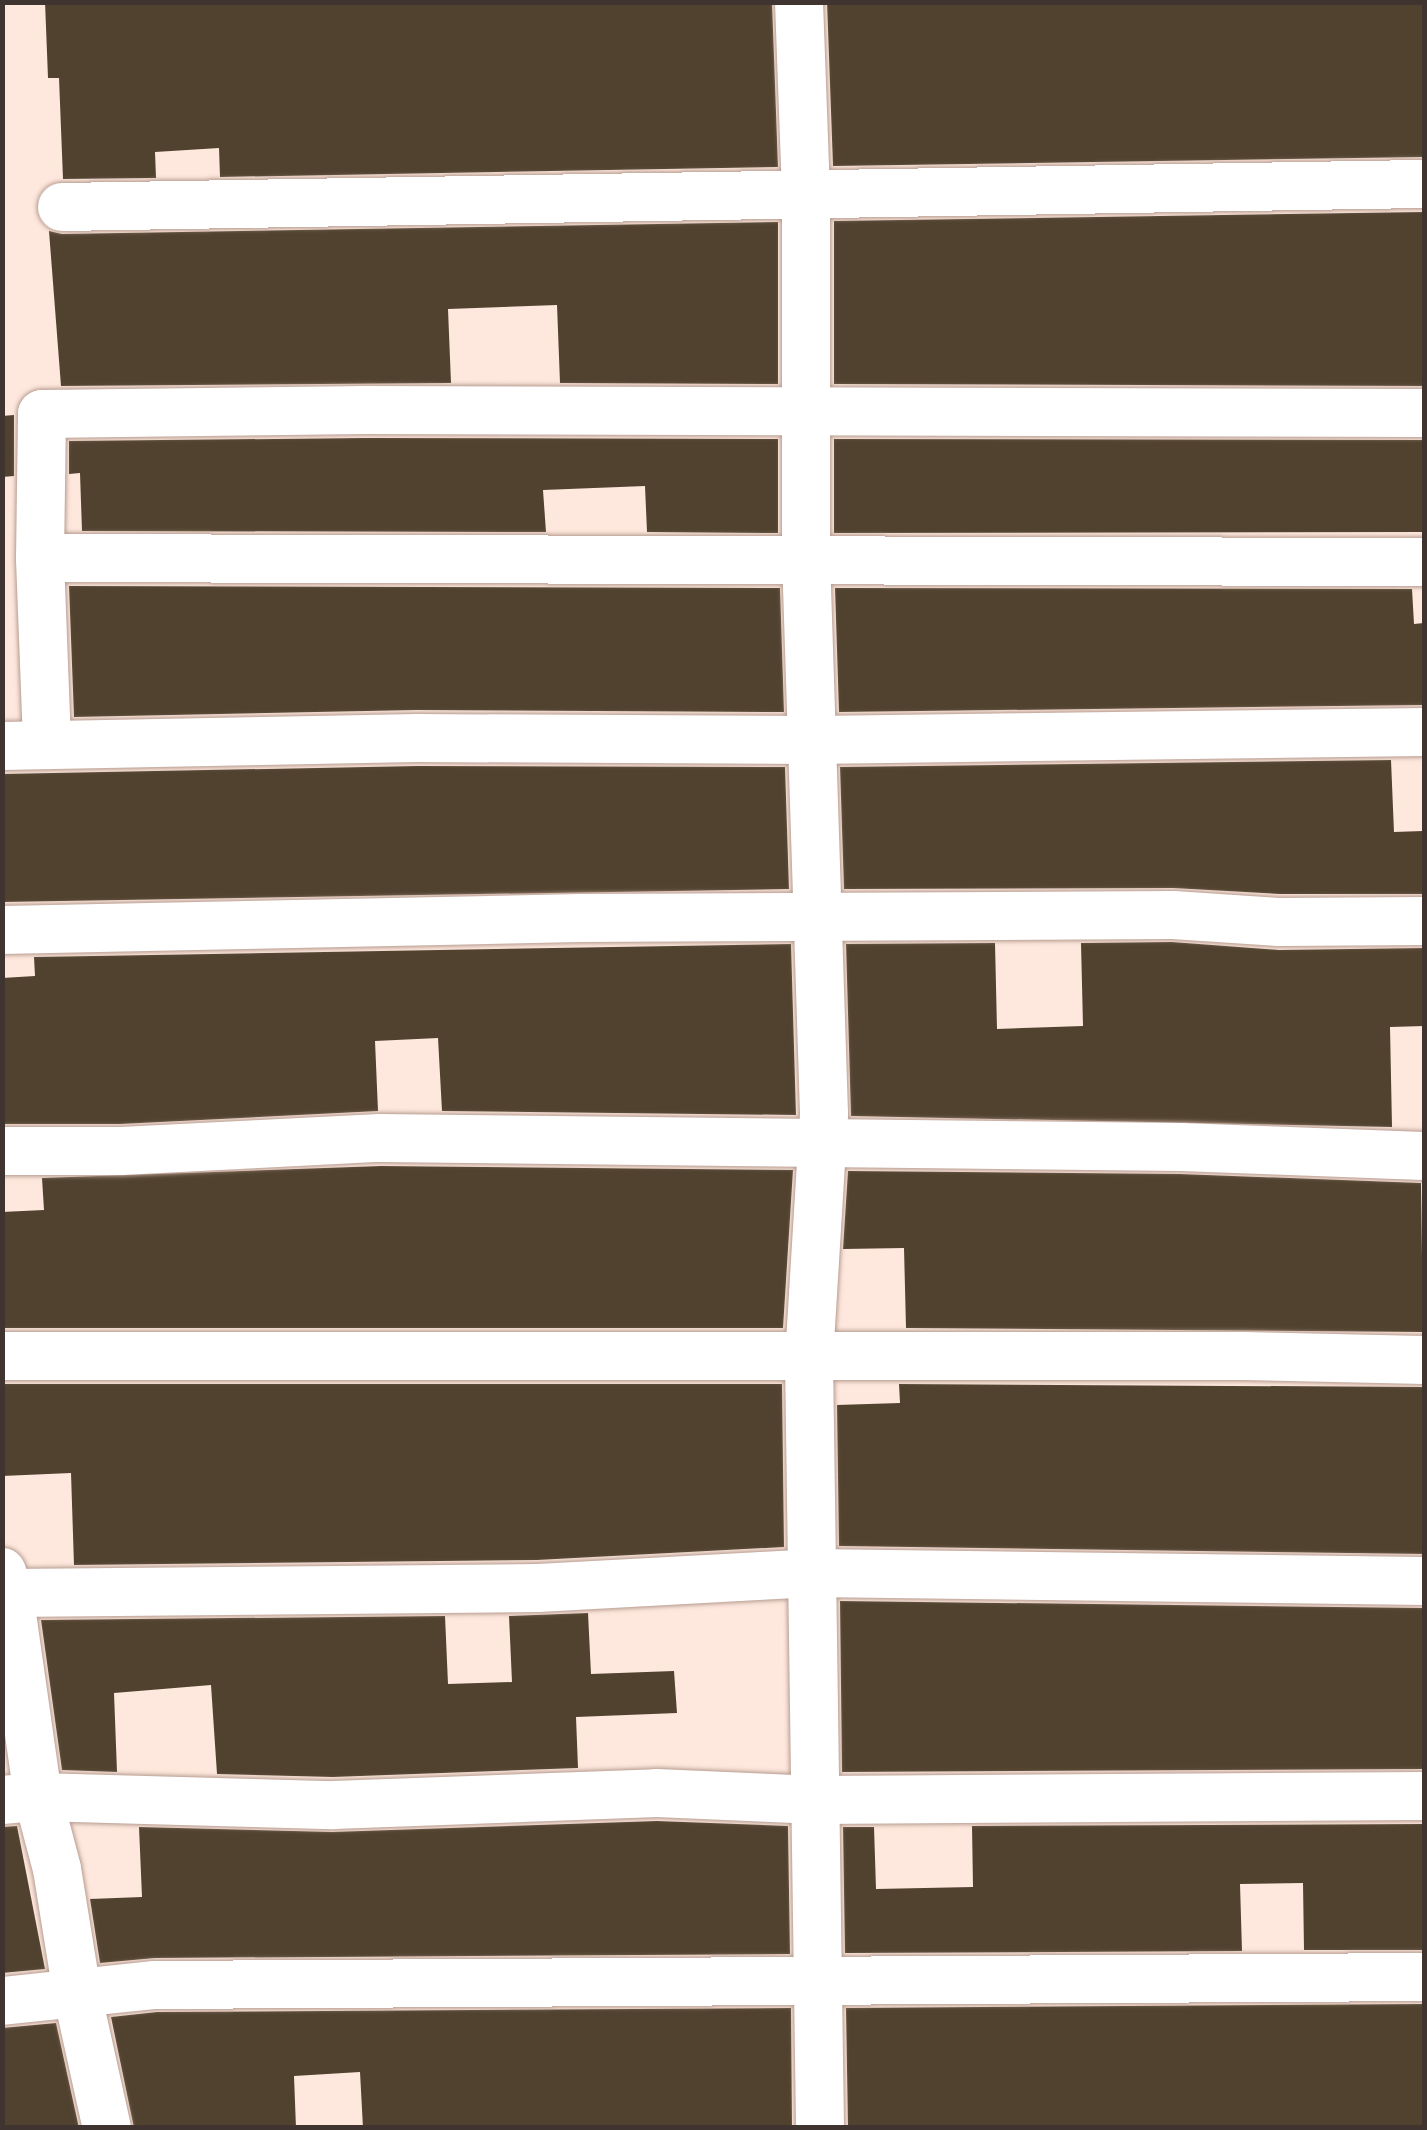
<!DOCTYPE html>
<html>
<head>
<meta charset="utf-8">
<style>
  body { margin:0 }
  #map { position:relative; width:1427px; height:2130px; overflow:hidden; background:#fee7dd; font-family:Karla,sans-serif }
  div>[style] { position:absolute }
  .building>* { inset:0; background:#51422f }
  .roads { filter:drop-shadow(0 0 2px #b69c90) drop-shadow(0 0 2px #b69c90) }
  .street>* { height:48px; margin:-24px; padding:0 24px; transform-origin:24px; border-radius:24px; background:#fff }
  span { translate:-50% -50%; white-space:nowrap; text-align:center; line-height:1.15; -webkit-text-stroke:10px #fef8f6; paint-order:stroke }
  .frame { position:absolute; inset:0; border:5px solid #3f342f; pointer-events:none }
</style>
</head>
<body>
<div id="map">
  <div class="building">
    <i style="clip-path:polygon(45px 2px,772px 2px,778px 167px,220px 177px,219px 148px,155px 152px,156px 178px,63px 179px,59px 78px,48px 78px)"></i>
    <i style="clip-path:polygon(827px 2px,1424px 2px,1424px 157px,833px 166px)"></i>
    <i style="clip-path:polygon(1424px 212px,1424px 386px,834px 384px,834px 221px)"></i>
    <i style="clip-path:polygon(778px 222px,778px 384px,560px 383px,557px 305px,448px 309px,451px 383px,61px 386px,49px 231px,62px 234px)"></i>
    <i style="clip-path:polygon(14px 415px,14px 476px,2px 477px,2px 416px)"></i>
    <i style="clip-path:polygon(365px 438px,778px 439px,778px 533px,647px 532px,645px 486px,543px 490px,546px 532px,82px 531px,80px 473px,69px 474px,69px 441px)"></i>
    <i style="clip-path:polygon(834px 439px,1424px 440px,1424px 532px,834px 533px)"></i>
    <i style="clip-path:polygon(69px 586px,780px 588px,784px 712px,416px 710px,74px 717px)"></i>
    <i style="clip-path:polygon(835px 588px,1412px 589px,1414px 624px,1424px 623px,1424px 705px,839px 712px)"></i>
    <i style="clip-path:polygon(1391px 760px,1394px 832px,1423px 831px,1424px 894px,1280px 894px,1173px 888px,844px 889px,840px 767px)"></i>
    <i style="clip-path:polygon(417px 766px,785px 767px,789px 889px,2px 902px,2px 774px)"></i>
    <i style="clip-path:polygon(1172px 942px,1279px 950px,1424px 948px,1424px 1026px,1390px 1027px,1392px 1127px,851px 1116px,846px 944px,995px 943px,997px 1029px,1083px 1026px,1081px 943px)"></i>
    <i style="clip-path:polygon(791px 944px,796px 1115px,442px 1111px,438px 1038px,375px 1041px,378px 1111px,120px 1124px,2px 1124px,2px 978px,35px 976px,34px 957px)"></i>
    <i style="clip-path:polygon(381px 1166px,793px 1170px,783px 1328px,2px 1328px,2px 1212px,44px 1210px,42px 1178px)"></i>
    <i style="clip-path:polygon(848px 1171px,1180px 1174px,1421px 1183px,1423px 1332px,906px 1328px,904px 1248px,843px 1249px)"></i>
    <i style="clip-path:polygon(2px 1384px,782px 1384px,784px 1547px,537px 1560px,74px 1565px,71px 1473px,2px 1476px)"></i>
    <i style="clip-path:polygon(899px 1384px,1424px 1387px,1424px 1554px,839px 1546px,837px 1405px,900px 1403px)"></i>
    <i style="clip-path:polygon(840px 1601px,1424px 1608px,1424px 1769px,842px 1772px)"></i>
    <i style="clip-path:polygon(588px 1613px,591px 1674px,674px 1671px,677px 1713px,576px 1717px,578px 1768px,333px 1777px,217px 1774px,211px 1685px,114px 1693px,117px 1772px,62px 1770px,41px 1620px,445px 1616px,448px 1684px,512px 1682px,509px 1616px)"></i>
    <i style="clip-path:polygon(657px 1821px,788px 1826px,790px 1954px,155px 1958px,100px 1963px,90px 1899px,142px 1897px,139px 1827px,332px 1832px)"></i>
    <i style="clip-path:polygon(1424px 1824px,1424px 1950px,1304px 1950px,1303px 1883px,1240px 1884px,1242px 1951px,845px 1953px,843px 1827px,874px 1827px,876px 1889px,973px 1887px,972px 1826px)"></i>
    <i style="clip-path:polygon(17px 1826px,45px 1969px,2px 1973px,2px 1827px)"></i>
    <i style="clip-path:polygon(1424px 2004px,1424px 2128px,848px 2128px,846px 2008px)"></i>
    <i style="clip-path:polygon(791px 2008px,792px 2128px,363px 2128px,360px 2072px,294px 2076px,296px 2128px,134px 2128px,111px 2017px,157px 2012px)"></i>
    <i style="clip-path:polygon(56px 2023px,79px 2128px,2px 2128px,2px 2028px)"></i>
  </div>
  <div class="roads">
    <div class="street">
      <i style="left:799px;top:2px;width:190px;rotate:87.9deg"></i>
      <i style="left:806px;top:192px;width:364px;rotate:90deg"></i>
      <i style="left:806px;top:556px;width:558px;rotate:88.15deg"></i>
      <i style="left:824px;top:1114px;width:245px;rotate:93.5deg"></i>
      <i style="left:809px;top:1359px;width:769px;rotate:89.18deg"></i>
      <i style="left:62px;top:207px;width:1362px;rotate:-0.97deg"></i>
      <i style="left:40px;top:558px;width:1384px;rotate:0.17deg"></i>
      <i style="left:47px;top:742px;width:184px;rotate:-92.2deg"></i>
      <i style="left:40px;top:558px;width:144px;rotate:-89.2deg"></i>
      <i style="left:42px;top:414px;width:323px;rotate:-0.7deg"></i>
      <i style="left:365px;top:410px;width:1059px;rotate:0.16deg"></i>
      <i style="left:2px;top:746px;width:415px;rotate:-1.1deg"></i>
      <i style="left:417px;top:738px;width:397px;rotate:0.3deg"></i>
      <i style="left:814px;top:740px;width:610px;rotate:-0.75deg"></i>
      <i style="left:2px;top:930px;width:578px;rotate:-1.19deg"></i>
      <i style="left:580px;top:918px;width:593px;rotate:-0.29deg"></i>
      <i style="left:1173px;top:915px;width:106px;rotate:3.8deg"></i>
      <i style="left:1279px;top:922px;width:145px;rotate:-0.4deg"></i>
      <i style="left:2px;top:1151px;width:119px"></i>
      <i style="left:121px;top:1151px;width:259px;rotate:-2.9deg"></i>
      <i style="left:380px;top:1138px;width:801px;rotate:0.64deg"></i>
      <i style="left:1181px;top:1147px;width:243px;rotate:2.1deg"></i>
      <i style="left:2px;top:1356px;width:1242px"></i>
      <i style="left:1244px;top:1356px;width:180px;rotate:1.3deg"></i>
      <i style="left:2px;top:1572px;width:22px;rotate:72deg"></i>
      <i style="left:9px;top:1593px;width:206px;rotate:81.9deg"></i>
      <i style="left:38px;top:1797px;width:74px;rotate:75.2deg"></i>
      <i style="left:57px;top:1869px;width:126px;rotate:80.8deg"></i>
      <i style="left:77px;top:1993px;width:138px;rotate:77.5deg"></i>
      <i style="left:9px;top:1593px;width:529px;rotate:-0.54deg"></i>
      <i style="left:538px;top:1588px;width:275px;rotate:-3.1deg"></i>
      <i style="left:813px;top:1573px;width:611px;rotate:0.75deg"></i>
      <i style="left:2px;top:1800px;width:36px;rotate:-5deg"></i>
      <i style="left:38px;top:1797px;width:295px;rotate:1.6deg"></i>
      <i style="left:333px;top:1805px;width:324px;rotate:-2.1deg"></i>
      <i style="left:657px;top:1793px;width:160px;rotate:2.5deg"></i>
      <i style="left:817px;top:1800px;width:607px;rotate:-0.38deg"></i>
      <i style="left:2px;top:2001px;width:154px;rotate:-6deg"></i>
      <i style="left:155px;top:1985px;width:1269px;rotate:-0.36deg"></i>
    </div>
  </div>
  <div class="frame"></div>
</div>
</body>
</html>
